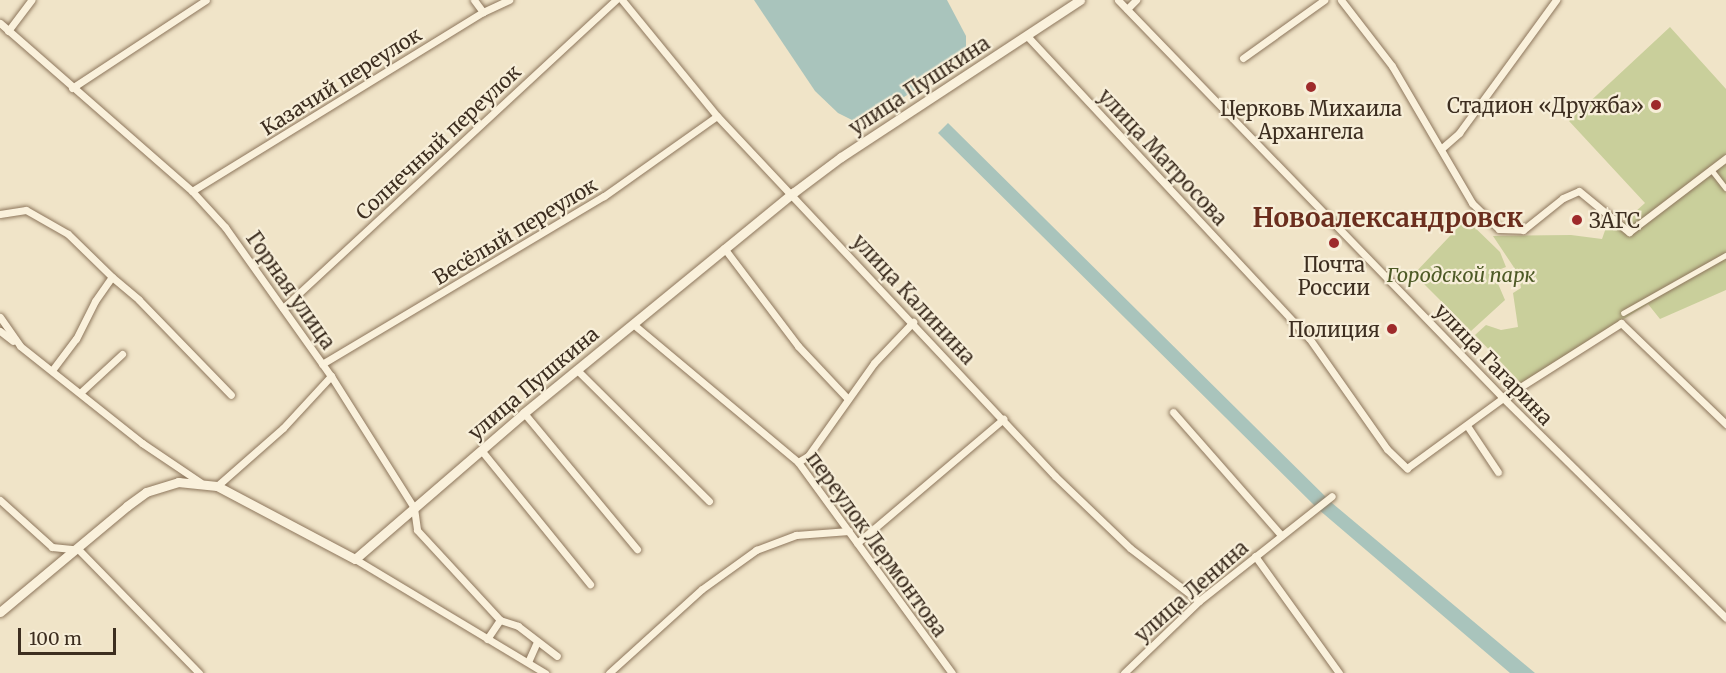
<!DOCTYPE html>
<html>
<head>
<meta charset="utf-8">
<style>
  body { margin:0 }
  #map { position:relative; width:1726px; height:673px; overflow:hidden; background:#f0e4c8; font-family:Merriweather,serif }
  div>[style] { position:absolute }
  .green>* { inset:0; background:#c9cf9b }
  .water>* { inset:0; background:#a9c4bc }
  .roads { filter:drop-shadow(0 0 2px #8d765c) drop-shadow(0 0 2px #8d765c) }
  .pedestrian>* { height:4.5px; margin:-2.25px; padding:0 2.25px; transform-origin:2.25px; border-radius:2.25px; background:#faf1dc }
  .minor>* { height:7px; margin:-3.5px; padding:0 3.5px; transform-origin:3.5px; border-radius:3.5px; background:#faf1dc }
  .secondary>* { height:9px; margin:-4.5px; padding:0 4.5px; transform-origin:4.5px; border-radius:4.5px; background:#faf1dc }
  .dots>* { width:16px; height:16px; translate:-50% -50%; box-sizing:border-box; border:3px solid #f7eed8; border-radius:50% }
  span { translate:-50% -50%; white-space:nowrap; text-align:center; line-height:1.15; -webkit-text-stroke:4.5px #f7eed8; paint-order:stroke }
  .street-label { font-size:20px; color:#3d2e20 }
  .poi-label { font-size:20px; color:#3d2e20 }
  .right { translate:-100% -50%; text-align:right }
  .left { translate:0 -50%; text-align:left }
  .park-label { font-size:20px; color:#4d5a26; font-style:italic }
  .district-label { font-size:26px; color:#6b2e1e; font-weight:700 }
  .scale { position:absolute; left:18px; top:628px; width:98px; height:27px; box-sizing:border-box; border:3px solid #3d2e20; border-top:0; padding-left:8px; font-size:18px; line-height:21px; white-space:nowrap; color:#3d2e20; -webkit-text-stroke:4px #f7eed8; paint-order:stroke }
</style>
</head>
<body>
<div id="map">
  <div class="green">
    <i style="clip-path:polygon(1670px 27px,1726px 89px,1726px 290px,1660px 319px,1648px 304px,1521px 383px,1475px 335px,1486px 325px,1501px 330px,1518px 327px,1513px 293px,1521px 288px,1519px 275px,1493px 236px,1571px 235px,1602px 239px,1608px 222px,1615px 230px,1645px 203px,1569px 121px)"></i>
    <i style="clip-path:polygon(1466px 219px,1500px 252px,1506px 267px,1493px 272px,1505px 300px,1471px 331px,1414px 274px)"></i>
  </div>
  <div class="water">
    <i style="clip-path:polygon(754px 0,947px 0,966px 36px,966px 49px,947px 69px,884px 110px,852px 120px,838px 113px,815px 91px)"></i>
    <i style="clip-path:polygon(948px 123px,1332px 503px,1535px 673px,1510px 673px,1318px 509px,938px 133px)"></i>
  </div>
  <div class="roads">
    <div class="pedestrian">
      <i style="left:1711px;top:169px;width:24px;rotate:52deg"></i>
      <i style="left:1623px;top:313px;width:118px;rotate:-29.4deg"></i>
    </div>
    <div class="minor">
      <i style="left:474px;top:0;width:15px;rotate:53deg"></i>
      <i style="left:622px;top:0;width:150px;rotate:50.7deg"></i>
      <i style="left:717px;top:116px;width:494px;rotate:46.8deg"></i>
      <i style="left:1055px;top:476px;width:104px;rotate:43.8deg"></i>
      <i style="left:1130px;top:548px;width:87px;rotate:37.5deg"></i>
      <i style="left:1118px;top:0;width:554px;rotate:45.95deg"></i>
      <i style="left:1503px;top:398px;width:313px;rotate:44.6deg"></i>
      <i style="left:1341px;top:0;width:83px;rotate:52.3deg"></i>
      <i style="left:1392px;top:66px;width:159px;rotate:59.7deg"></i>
      <i style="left:1472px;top:203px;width:37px;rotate:44deg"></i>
      <i style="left:1499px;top:229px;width:24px;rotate:2deg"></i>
      <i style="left:1523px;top:230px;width:51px;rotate:-38.7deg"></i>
      <i style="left:1563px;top:198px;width:17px;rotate:-24deg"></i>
      <i style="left:1579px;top:191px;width:65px;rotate:39.4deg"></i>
      <i style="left:1629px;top:232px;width:122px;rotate:-37.3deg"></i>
      <i style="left:1127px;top:9px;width:13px;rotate:-45deg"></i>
      <i style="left:0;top:23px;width:255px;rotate:41.2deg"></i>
      <i style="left:192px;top:191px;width:49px;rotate:47.5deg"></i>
      <i style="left:225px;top:227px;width:183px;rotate:54.6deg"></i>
      <i style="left:331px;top:376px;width:156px;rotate:57.8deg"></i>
      <i style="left:414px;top:508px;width:22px;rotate:82deg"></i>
      <i style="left:417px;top:530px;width:122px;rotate:47.3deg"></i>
      <i style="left:500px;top:620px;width:19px;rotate:18deg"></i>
      <i style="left:518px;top:626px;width:49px;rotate:37.6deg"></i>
      <i style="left:8px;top:31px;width:39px;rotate:-53deg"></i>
      <i style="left:1028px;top:37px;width:412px;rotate:47deg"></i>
      <i style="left:1309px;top:338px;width:136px;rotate:54.9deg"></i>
      <i style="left:1387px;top:449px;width:28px;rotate:44deg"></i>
      <i style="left:1407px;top:468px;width:119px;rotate:-36.1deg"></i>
      <i style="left:1503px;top:398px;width:140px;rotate:-32.4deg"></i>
      <i style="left:1621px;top:323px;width:146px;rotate:43.9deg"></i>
      <i style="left:1243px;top:58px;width:100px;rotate:-35.6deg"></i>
      <i style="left:72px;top:88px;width:160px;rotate:-33.3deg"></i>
      <i style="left:1442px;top:148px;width:23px;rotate:-41deg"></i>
      <i style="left:1459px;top:133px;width:165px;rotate:-53.9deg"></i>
      <i style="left:192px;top:191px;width:342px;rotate:-31.6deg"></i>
      <i style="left:483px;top:12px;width:29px;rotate:-25deg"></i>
      <i style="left:0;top:214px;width:26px;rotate:-9deg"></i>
      <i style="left:26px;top:210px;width:48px;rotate:29.7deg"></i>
      <i style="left:68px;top:234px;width:62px;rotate:44.3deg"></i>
      <i style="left:724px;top:248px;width:123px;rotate:52.9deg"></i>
      <i style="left:798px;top:346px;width:71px;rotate:46.7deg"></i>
      <i style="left:283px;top:308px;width:454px;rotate:-42.8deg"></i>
      <i style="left:0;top:317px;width:35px;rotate:55deg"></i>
      <i style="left:20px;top:346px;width:156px;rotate:38.5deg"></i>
      <i style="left:142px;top:443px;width:70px;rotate:33.9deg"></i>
      <i style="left:633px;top:324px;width:215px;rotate:39.9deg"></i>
      <i style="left:798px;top:462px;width:261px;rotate:53.9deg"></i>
      <i style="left:0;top:331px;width:16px;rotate:38deg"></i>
      <i style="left:322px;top:364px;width:328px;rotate:-30.8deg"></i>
      <i style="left:604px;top:196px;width:138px;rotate:-35.3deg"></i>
      <i style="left:53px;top:369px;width:38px;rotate:-53deg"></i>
      <i style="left:76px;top:339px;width:42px;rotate:-63.4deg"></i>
      <i style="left:95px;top:301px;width:29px;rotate:-55deg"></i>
      <i style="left:112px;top:277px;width:35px;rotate:40deg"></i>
      <i style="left:139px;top:300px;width:132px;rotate:45.9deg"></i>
      <i style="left:577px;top:370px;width:186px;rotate:44.8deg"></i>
      <i style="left:81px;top:392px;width:56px;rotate:-42.8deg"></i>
      <i style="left:1173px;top:412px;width:164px;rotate:48.7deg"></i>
      <i style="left:524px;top:413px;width:177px;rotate:50.3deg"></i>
      <i style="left:1468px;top:427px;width:54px;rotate:56.3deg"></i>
      <i style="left:481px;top:450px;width:173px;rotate:50.9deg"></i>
      <i style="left:798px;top:462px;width:12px;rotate:-31deg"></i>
      <i style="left:808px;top:456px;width:114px;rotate:-54.6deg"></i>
      <i style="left:874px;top:363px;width:57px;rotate:-46.4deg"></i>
      <i style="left:217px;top:486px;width:88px;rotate:-41.3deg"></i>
      <i style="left:283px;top:428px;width:71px;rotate:-47.3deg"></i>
      <i style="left:0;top:500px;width:70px;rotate:42.1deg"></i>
      <i style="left:52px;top:547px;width:27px;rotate:6deg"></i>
      <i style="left:79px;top:550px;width:172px;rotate:45.7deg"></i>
      <i style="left:857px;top:543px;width:192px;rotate:-40.3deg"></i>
      <i style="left:1255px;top:556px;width:144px;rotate:54.3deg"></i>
      <i style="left:355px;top:559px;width:222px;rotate:31deg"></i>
      <i style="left:487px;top:639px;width:23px;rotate:-56deg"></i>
      <i style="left:528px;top:662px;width:22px;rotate:-66deg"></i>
      <i style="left:609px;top:673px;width:125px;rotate:-42.1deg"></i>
      <i style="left:702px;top:589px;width:67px;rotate:-35.8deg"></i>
      <i style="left:756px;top:550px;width:43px;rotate:-20.6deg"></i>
      <i style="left:796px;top:535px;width:53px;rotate:-4.3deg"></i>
      <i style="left:1124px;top:673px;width:104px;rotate:-43.8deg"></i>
      <i style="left:1199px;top:601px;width:169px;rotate:-38.3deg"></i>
    </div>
    <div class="secondary">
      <i style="left:0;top:612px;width:165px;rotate:-39.8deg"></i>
      <i style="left:127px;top:506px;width:24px;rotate:-36deg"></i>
      <i style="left:146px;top:492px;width:34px;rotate:-17deg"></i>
      <i style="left:178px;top:482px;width:39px;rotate:6deg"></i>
      <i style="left:217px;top:486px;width:156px;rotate:27.9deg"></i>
      <i style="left:355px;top:559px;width:223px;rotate:-40.8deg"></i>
      <i style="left:524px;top:413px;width:348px;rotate:-39.3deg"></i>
      <i style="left:793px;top:193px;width:60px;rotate:-36.9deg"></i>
      <i style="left:841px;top:157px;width:286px;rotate:-33.3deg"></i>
    </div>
  </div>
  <div class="dots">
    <i style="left:1311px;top:87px;background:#9e2a2b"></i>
    <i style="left:1656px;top:105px;background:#9e2a2b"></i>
    <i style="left:1577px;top:220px;background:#9e2a2b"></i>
    <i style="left:1334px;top:243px;background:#9e2a2b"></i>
    <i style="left:1392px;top:329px;background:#9e2a2b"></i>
  </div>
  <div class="street-label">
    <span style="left:341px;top:81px;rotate:-32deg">Казачий переулок</span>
    <span style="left:919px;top:85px;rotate:-33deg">улица Пушкина</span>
    <span style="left:438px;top:142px;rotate:-43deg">Солнечный переулок</span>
    <span style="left:1163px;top:157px;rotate:47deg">улица Матросова</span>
    <span style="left:515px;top:231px;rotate:-31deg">Весёлый переулок</span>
    <span style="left:291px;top:290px;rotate:55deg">Горная улица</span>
    <span style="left:914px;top:299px;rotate:47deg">улица Калинина</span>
    <span style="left:1494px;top:364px;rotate:46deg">улица Гагарина</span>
    <span style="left:533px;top:383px;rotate:-40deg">улица Пушкина</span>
    <span style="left:877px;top:544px;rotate:54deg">переулок Лермонтова</span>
    <span style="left:1191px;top:591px;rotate:-41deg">улица Ленина</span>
  </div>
  <div class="poi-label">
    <span class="right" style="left:1644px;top:105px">Стадион «Дружба»</span>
    <span style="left:1311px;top:120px">Церковь Михаила<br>Архангела</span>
    <span class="left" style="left:1589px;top:220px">ЗАГС</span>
    <span style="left:1334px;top:276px">Почта<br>России</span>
    <span class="right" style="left:1380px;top:329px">Полиция</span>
  </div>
  <div class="park-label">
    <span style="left:1461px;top:274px">Городской парк</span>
  </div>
  <div class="district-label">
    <span style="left:1388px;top:218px">Новоалександровск</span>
  </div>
  <div class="scale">100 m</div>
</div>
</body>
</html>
